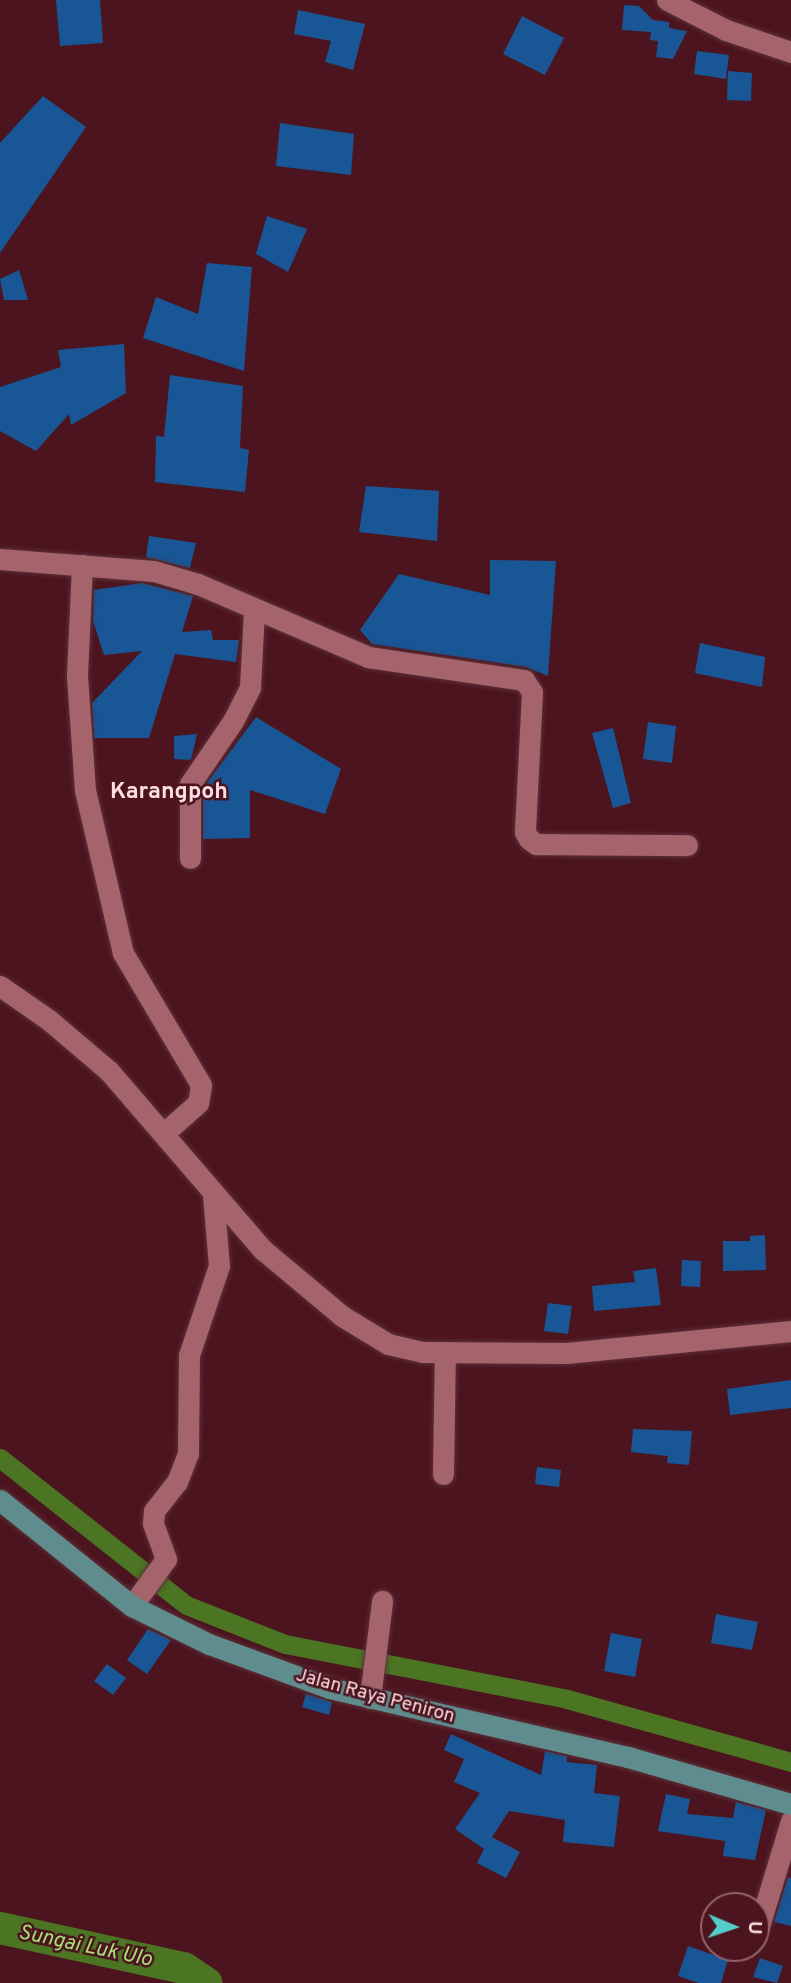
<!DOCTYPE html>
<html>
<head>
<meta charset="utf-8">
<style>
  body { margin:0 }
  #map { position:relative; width:791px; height:1983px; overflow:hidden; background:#4c141f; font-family:Overpass,sans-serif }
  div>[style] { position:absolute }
  .canal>* { height:19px; margin:-9.5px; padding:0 9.5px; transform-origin:9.5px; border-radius:9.5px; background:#4b7423 }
  .river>* { height:32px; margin:-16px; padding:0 16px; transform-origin:16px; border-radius:16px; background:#4b7423 }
  .building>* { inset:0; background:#195695 }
  .roads { filter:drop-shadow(0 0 2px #5c3138) drop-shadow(0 0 2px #5c3138) }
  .minor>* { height:21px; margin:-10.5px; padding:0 10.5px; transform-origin:10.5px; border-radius:10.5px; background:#a5646c }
  .major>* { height:21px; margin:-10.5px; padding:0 10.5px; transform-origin:10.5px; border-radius:10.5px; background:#5f8c8d }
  span { translate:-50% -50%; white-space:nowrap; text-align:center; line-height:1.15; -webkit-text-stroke:5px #4c141f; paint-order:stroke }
  .street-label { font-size:19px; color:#fcdde0 }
  .water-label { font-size:21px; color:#a6e076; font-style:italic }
  .quarter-label { font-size:23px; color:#fcdde0; font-weight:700 }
  .north { position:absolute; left:700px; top:1892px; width:70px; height:70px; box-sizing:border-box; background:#4c141f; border:2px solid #92646c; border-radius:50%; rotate:92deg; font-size:19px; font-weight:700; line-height:28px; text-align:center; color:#fcdde0 }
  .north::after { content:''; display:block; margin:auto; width:24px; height:32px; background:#53cdca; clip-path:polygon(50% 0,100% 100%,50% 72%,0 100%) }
</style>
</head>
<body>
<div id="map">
  <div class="canal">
    <i style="left:0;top:1458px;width:237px;rotate:38.3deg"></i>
    <i style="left:186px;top:1605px;width:106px;rotate:21.5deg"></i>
    <i style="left:285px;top:1644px;width:287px;rotate:11deg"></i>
    <i style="left:567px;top:1699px;width:233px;rotate:15.7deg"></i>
  </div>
  <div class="river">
    <i style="left:0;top:1928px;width:188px;rotate:12.3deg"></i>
    <i style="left:184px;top:1968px;width:27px;rotate:34deg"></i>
  </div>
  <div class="building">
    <i style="clip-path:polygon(56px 0,100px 0,103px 43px,60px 46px)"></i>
    <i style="clip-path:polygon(624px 5px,639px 6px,653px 20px,669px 22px,669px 28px,687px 31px,673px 59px,656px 57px,658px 41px,650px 40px,651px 32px,622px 30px)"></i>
    <i style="clip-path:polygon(298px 10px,365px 24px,353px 70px,325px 62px,331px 41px,294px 34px)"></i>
    <i style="clip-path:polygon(522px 16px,564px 38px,545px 75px,503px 54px)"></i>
    <i style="clip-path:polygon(697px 51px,729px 55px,726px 79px,694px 74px)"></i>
    <i style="clip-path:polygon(728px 71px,752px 73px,751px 101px,727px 100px)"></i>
    <i style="clip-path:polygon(43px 96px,86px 127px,0 253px,0 143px)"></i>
    <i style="clip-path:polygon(280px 123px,354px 134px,351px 175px,276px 166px)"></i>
    <i style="clip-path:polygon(267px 216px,307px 229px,288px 272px,256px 254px)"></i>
    <i style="clip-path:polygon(207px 263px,252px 267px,244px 371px,143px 338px,156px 297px,198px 314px)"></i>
    <i style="clip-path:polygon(19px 270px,28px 300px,4px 300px,0 279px)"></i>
    <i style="clip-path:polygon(124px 344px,126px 393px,71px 425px,69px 414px,36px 451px,0 431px,0 387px,61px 367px,58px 350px)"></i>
    <i style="clip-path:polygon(170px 375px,243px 386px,240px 448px,249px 450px,245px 492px,155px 482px,156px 436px,164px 437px)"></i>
    <i style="clip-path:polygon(366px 486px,439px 491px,437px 541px,359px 532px)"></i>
    <i style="clip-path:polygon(149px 536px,196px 543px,190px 568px,146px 557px)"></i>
    <i style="clip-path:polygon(490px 560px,556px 561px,548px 676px,526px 667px,372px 644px,360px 630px,399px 574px,490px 595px)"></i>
    <i style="clip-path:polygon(142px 583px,193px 596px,182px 632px,211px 630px,213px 640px,239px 640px,236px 662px,175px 654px,149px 738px,94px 738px,92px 703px,142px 651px,104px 655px,93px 621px,94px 590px)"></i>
    <i style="clip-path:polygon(700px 643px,765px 657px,762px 687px,695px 673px)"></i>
    <i style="clip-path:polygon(256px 717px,341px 769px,325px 814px,250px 790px,250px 838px,203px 839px,203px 788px)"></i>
    <i style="clip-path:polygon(648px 722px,676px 726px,672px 763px,643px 759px)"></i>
    <i style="clip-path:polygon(613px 728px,631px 803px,613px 808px,592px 733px)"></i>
    <i style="clip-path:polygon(197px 734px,191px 760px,174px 759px,174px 736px)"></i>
    <i style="clip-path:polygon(765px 1235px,766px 1270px,723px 1271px,723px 1241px,750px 1241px,750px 1236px)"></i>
    <i style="clip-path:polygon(682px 1260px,701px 1261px,700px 1287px,681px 1286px)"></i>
    <i style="clip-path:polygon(656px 1268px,661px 1305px,594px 1311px,592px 1286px,635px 1282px,633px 1271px)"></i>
    <i style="clip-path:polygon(548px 1303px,572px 1306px,568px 1334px,544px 1331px)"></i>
    <i style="clip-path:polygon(791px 1380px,791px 1408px,730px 1415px,727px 1389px)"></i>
    <i style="clip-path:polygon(633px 1429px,692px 1431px,689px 1465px,667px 1463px,668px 1456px,631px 1452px)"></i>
    <i style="clip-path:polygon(537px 1467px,561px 1470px,559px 1487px,535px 1484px)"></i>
    <i style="clip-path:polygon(716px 1614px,758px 1622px,752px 1650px,711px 1643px)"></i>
    <i style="clip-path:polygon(148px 1629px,171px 1640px,147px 1674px,127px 1660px)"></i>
    <i style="clip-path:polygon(611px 1633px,642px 1639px,635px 1677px,604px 1671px)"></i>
    <i style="clip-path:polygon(107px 1664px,126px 1678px,113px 1695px,94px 1681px)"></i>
    <i style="clip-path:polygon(306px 1694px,332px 1702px,329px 1715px,302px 1707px)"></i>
    <i style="clip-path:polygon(451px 1734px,541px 1775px,545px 1751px,567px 1756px,567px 1762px,597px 1765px,594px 1793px,620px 1796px,614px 1847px,563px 1842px,565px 1820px,509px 1811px,492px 1837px,520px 1852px,506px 1878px,477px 1863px,484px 1849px,455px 1829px,480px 1793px,454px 1782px,464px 1759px,444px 1750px)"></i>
    <i style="clip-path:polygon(666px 1794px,690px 1799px,687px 1814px,733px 1818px,736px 1802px,766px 1810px,755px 1860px,723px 1856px,725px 1841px,658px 1831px)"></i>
    <i style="clip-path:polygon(788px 1877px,791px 1878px,791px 1926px,774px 1922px)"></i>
    <i style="clip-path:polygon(688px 1946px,728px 1960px,721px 1983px,699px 1983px,678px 1976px)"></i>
    <i style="clip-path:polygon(760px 1958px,783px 1966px,777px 1983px,753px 1977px)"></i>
  </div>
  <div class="roads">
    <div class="minor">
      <i style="left:667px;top:0;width:66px;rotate:27deg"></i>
      <i style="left:726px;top:30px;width:69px;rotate:18.7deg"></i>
      <i style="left:0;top:559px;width:154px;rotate:4.5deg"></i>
      <i style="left:154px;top:571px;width:46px;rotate:16.5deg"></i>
      <i style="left:198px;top:584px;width:185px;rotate:23.2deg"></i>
      <i style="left:368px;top:657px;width:158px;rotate:8.4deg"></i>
      <i style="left:524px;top:680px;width:14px;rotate:56deg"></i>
      <i style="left:532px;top:692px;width:140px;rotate:92.9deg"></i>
      <i style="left:525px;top:832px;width:8px;rotate:60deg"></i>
      <i style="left:529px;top:839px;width:9px;rotate:36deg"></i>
      <i style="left:536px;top:844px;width:151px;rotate:0.4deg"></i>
      <i style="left:82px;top:565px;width:111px;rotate:92.6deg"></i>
      <i style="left:77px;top:676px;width:114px;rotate:86deg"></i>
      <i style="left:85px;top:790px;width:167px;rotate:76.9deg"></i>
      <i style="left:123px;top:953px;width:153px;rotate:59.4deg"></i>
      <i style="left:201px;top:1085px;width:18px;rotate:99deg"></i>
      <i style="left:198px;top:1103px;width:45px;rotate:138.6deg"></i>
      <i style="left:190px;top:858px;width:74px;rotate:-90deg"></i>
      <i style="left:190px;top:784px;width:76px;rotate:-55.7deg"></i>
      <i style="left:233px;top:721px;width:38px;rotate:-63deg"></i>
      <i style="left:250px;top:687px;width:77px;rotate:-87deg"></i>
      <i style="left:0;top:986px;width:60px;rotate:34.8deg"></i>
      <i style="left:49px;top:1020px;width:79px;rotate:40.4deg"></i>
      <i style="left:109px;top:1071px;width:235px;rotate:49.3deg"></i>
      <i style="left:262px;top:1249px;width:104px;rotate:39.9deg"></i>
      <i style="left:342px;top:1316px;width:54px;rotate:31.3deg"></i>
      <i style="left:388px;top:1344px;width:35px;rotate:13deg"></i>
      <i style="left:422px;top:1352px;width:144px;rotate:0.4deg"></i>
      <i style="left:566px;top:1353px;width:226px;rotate:-5.6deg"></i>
      <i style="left:443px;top:1474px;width:122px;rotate:-89.1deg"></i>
      <i style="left:132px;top:1606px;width:58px;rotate:-54.1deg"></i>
      <i style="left:166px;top:1559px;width:38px;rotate:-110deg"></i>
      <i style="left:153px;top:1523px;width:12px;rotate:-85deg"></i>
      <i style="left:154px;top:1511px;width:37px;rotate:-52deg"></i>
      <i style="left:177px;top:1482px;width:31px;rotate:-69deg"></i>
      <i style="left:188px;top:1453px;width:98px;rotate:-89.4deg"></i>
      <i style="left:189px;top:1355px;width:94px;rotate:-71.4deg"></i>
      <i style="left:219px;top:1266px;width:71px;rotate:-94.8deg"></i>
      <i style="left:370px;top:1698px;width:98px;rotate:-82.9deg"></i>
      <i style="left:760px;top:1923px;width:107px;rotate:-73.1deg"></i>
    </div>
    <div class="major">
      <i style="left:0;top:1500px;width:169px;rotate:38.8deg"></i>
      <i style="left:132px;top:1606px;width:86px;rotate:26.3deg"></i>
      <i style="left:209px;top:1644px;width:128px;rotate:20.1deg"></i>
      <i style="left:329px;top:1688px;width:307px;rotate:13deg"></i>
      <i style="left:628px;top:1757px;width:170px;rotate:16.1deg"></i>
    </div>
  </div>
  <div class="street-label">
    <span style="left:375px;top:1697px;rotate:15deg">Jalan Raya Peniron</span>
  </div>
  <div class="water-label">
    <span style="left:85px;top:1947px;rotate:12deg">Sungai Luk Ulo</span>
  </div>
  <div class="quarter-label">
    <span style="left:169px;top:793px">Karangpoh</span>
  </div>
  <div class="north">U</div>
</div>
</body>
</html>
